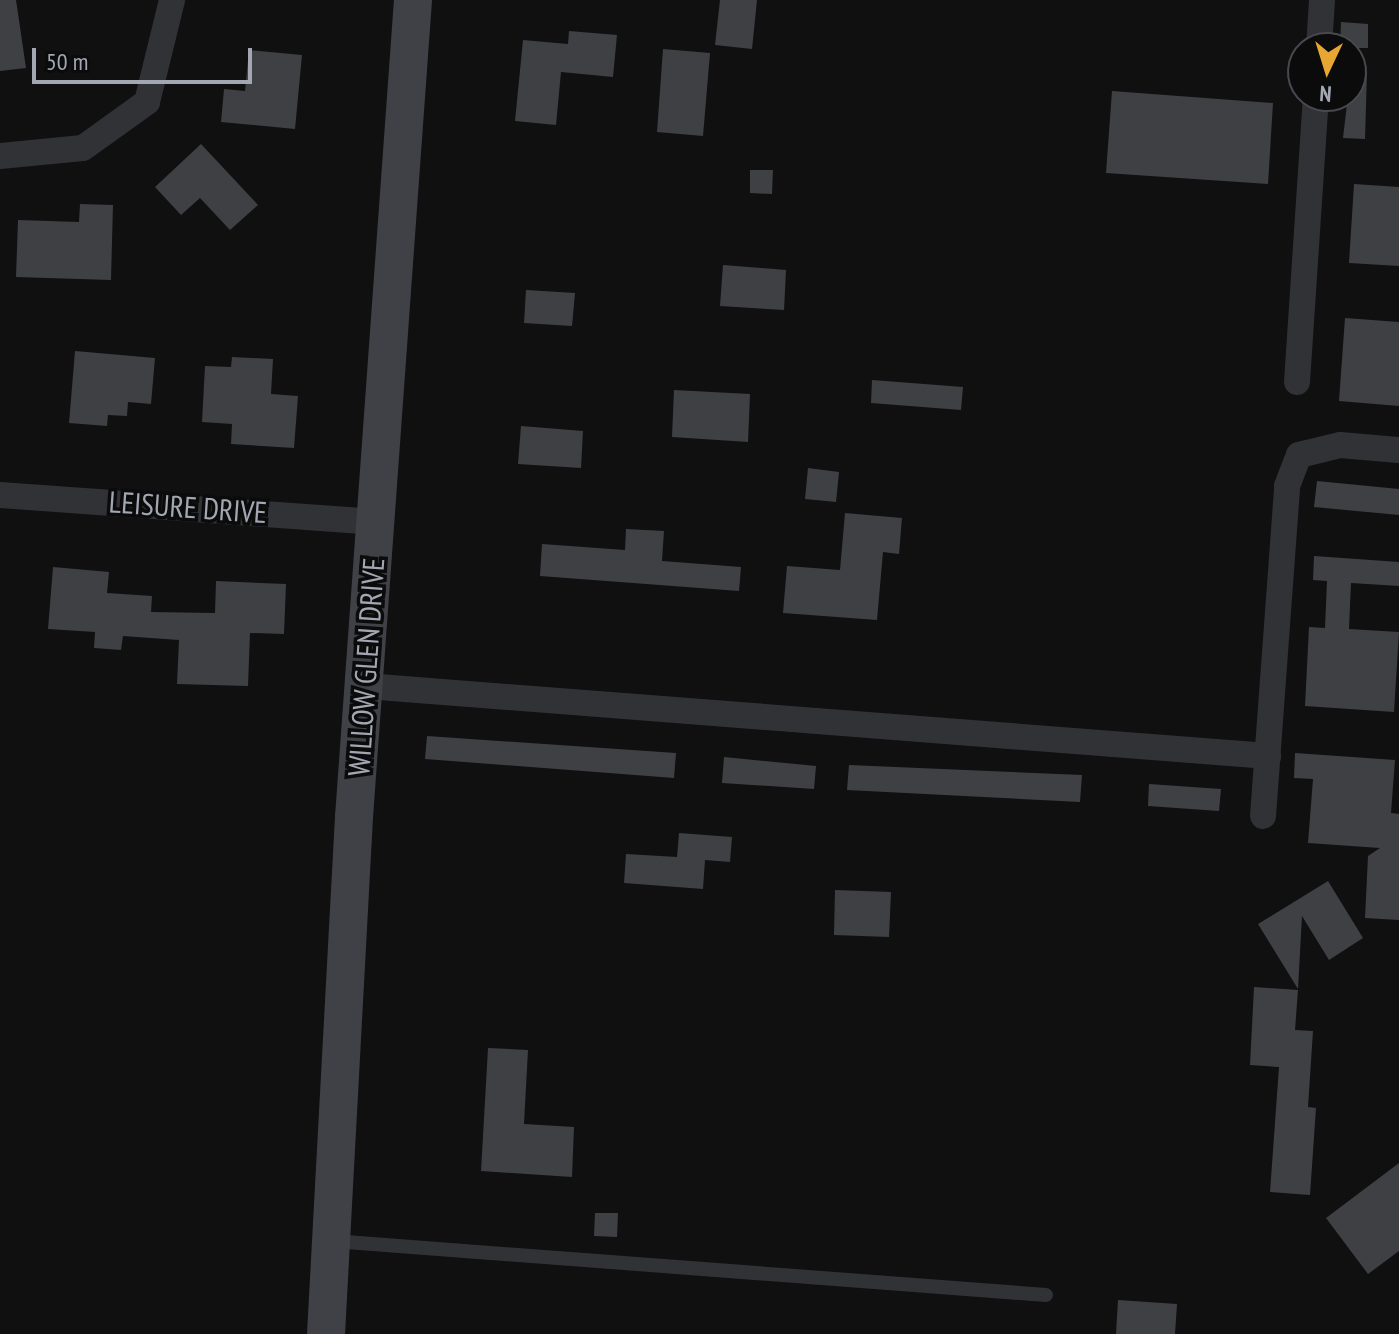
<!DOCTYPE html>
<html>
<head>
<meta charset="utf-8">
<style>
  body { margin:0 }
  #map { position:relative; width:1399px; height:1334px; overflow:hidden; background:#101011; font-family:"PT Sans Narrow",sans-serif }
  div>[style] { position:absolute }
  .building>* { inset:0; background:#3f4044 }
  .lane>* { height:14px; margin:-7px; padding:0 7px; transform-origin:7px; border-radius:7px; background:#313236 }
  .street>* { height:26px; margin:-13px; padding:0 13px; transform-origin:13px; border-radius:13px; background:#313236 }
  .secondary>* { height:38px; margin:-19px; padding:0 19px; transform-origin:19px; border-radius:19px; background:#3f4146 }
  span { translate:-50% -50%; white-space:nowrap; text-align:center; line-height:1.15; -webkit-text-stroke:7px #0b0b0c; paint-order:stroke }
  .street-label { font-size:30px; color:#a2a7b1 }
  .north { position:absolute; left:1287px; top:32px; width:80px; height:80px; box-sizing:border-box; background:#0b0b0c; border:2px solid #47494e; border-radius:50%; rotate:184deg; font-size:22px; font-weight:700; line-height:32px; text-align:center; color:#a2a7b1 }
  .north::after { content:''; display:block; margin:auto; width:28px; height:36px; background:#e7a732; clip-path:polygon(50% 0,100% 100%,50% 72%,0 100%) }
  .scale { position:absolute; left:32px; top:48px; width:220px; height:36px; box-sizing:border-box; border:4px solid #a2a7b1; border-top:0; padding-left:10px; font-size:24px; line-height:28px; white-space:nowrap; color:#a2a7b1; -webkit-text-stroke:6px #0b0b0c; paint-order:stroke }
</style>
</head>
<body>
<div id="map">
  <div class="building">
    <i style="clip-path:polygon(0 0,16px 0,26px 68px,0 71px)"></i>
    <i style="clip-path:polygon(720px 0,757px 0,752px 49px,715px 45px)"></i>
    <i style="clip-path:polygon(1341px 22px,1368px 24px,1368px 48px,1340px 48px)"></i>
    <i style="clip-path:polygon(569px 31px,617px 35px,613px 77px,561px 72px,556px 125px,515px 121px,523px 40px,568px 44px)"></i>
    <i style="clip-path:polygon(663px 49px,710px 53px,703px 136px,657px 132px)"></i>
    <i style="clip-path:polygon(249px 50px,302px 55px,295px 129px,221px 122px,224px 89px,245px 91px)"></i>
    <i style="clip-path:polygon(1351px 70px,1367px 71px,1365px 139px,1343px 138px)"></i>
    <i style="clip-path:polygon(1112px 91px,1273px 103px,1268px 184px,1106px 173px)"></i>
    <i style="clip-path:polygon(201px 144px,258px 205px,230px 230px,200px 198px,181px 215px,155px 187px)"></i>
    <i style="clip-path:polygon(750px 170px,773px 170px,772px 194px,750px 193px)"></i>
    <i style="clip-path:polygon(1354px 184px,1399px 187px,1399px 266px,1349px 263px)"></i>
    <i style="clip-path:polygon(80px 204px,113px 205px,111px 280px,16px 277px,18px 220px,79px 222px)"></i>
    <i style="clip-path:polygon(723px 265px,786px 270px,784px 310px,720px 306px)"></i>
    <i style="clip-path:polygon(526px 290px,575px 293px,572px 326px,524px 323px)"></i>
    <i style="clip-path:polygon(1345px 318px,1399px 322px,1399px 406px,1339px 401px)"></i>
    <i style="clip-path:polygon(75px 351px,155px 358px,151px 404px,128px 402px,127px 416px,108px 415px,107px 426px,69px 423px)"></i>
    <i style="clip-path:polygon(232px 357px,273px 359px,271px 394px,298px 396px,294px 448px,231px 444px,232px 424px,202px 422px,205px 366px,231px 367px)"></i>
    <i style="clip-path:polygon(872px 380px,963px 387px,961px 410px,871px 403px)"></i>
    <i style="clip-path:polygon(674px 390px,750px 394px,748px 442px,672px 437px)"></i>
    <i style="clip-path:polygon(521px 426px,583px 431px,581px 468px,518px 464px)"></i>
    <i style="clip-path:polygon(808px 468px,839px 472px,836px 502px,805px 499px)"></i>
    <i style="clip-path:polygon(1317px 481px,1399px 489px,1399px 515px,1314px 507px)"></i>
    <i style="clip-path:polygon(845px 513px,902px 518px,899px 554px,883px 552px,877px 620px,783px 613px,787px 566px,840px 570px)"></i>
    <i style="clip-path:polygon(626px 529px,664px 531px,662px 561px,741px 567px,739px 591px,540px 576px,542px 544px,625px 550px)"></i>
    <i style="clip-path:polygon(1314px 556px,1399px 562px,1399px 586px,1351px 583px,1349px 629px,1399px 632px,1394px 712px,1305px 706px,1309px 627px,1325px 628px,1327px 581px,1313px 580px)"></i>
    <i style="clip-path:polygon(53px 567px,109px 572px,107px 593px,152px 596px,151px 612px,215px 613px,216px 581px,286px 584px,284px 634px,250px 633px,248px 686px,177px 684px,179px 640px,123px 636px,121px 650px,94px 648px,95px 632px,48px 629px)"></i>
    <i style="clip-path:polygon(427px 736px,676px 753px,674px 778px,425px 759px)"></i>
    <i style="clip-path:polygon(1295px 753px,1395px 760px,1391px 813px,1399px 814px,1399px 920px,1365px 918px,1368px 856px,1380px 848px,1308px 843px,1313px 779px,1294px 778px)"></i>
    <i style="clip-path:polygon(724px 757px,816px 766px,814px 789px,722px 783px)"></i>
    <i style="clip-path:polygon(849px 765px,1082px 775px,1080px 802px,847px 790px)"></i>
    <i style="clip-path:polygon(1149px 784px,1221px 789px,1219px 811px,1148px 806px)"></i>
    <i style="clip-path:polygon(679px 833px,732px 837px,730px 862px,705px 860px,703px 889px,624px 883px,626px 854px,677px 857px)"></i>
    <i style="clip-path:polygon(1328px 881px,1363px 938px,1329px 960px,1302px 916px,1298px 989px,1258px 924px)"></i>
    <i style="clip-path:polygon(835px 890px,891px 892px,889px 937px,834px 935px)"></i>
    <i style="clip-path:polygon(1254px 987px,1298px 990px,1295px 1030px,1313px 1031px,1308px 1107px,1316px 1108px,1310px 1195px,1270px 1192px,1279px 1067px,1250px 1065px)"></i>
    <i style="clip-path:polygon(488px 1048px,528px 1050px,524px 1124px,574px 1127px,572px 1177px,481px 1171px)"></i>
    <i style="clip-path:polygon(1399px 1163px,1399px 1251px,1368px 1274px,1326px 1218px)"></i>
    <i style="clip-path:polygon(595px 1213px,618px 1213px,617px 1237px,594px 1236px)"></i>
    <i style="clip-path:polygon(1118px 1300px,1177px 1304px,1175px 1334px,1116px 1334px)"></i>
  </div>
  <div class="lane">
    <i style="left:333px;top:1241px;width:715px;rotate:4.33deg"></i>
  </div>
  <div class="street">
    <i style="left:1319px;top:48px;width:48px;rotate:-86.4deg"></i>
    <i style="left:0;top:156px;width:83px;rotate:-5.5deg"></i>
    <i style="left:83px;top:148px;width:79px;rotate:-35.7deg"></i>
    <i style="left:147px;top:102px;width:105px;rotate:-76.2deg"></i>
    <i style="left:1297px;top:382px;width:287px;rotate:-86.2deg"></i>
    <i style="left:0;top:495px;width:377px;rotate:4.1deg"></i>
    <i style="left:366px;top:686px;width:905px;rotate:4.44deg"></i>
    <i style="left:1263px;top:816px;width:331px;rotate:-85.8deg"></i>
    <i style="left:1287px;top:486px;width:33px;rotate:-69deg"></i>
    <i style="left:1299px;top:455px;width:42px;rotate:-13.7deg"></i>
    <i style="left:1340px;top:445px;width:59px;rotate:4.8deg"></i>
  </div>
  <div class="secondary">
    <i style="left:326px;top:1334px;width:518px;rotate:-86.9deg"></i>
    <i style="left:354px;top:817px;width:819px;rotate:-85.87deg"></i>
  </div>
  <div class="street-label">
    <span style="left:188px;top:507px;rotate:4deg">LEISURE DRIVE</span>
    <span style="left:366px;top:667px;rotate:-86deg">WILLOW GLEN DRIVE</span>
  </div>
  <div class="north">N</div>
  <div class="scale">50 m</div>
</div>
</body>
</html>
